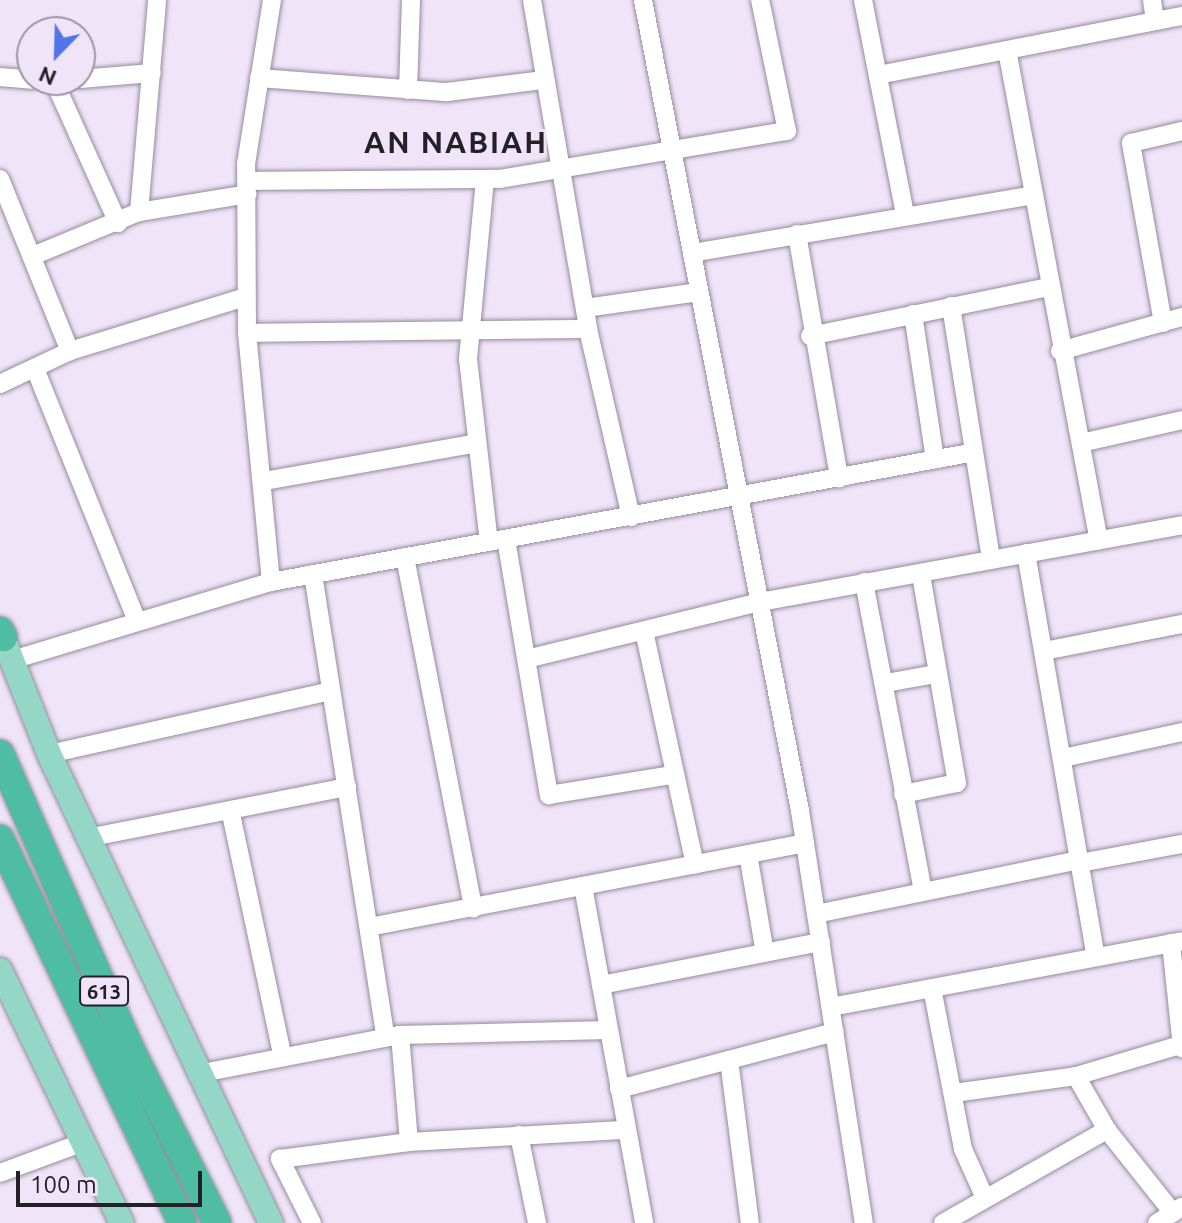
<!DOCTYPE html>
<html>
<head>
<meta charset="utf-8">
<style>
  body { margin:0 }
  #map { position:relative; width:1182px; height:1223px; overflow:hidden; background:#f0e4f9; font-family:Ubuntu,sans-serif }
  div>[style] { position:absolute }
  .roads { filter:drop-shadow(0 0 2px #958b9e) drop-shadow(0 0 2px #958b9e) }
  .minor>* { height:18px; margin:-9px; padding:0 9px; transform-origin:9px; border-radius:9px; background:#fff }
  .major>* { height:24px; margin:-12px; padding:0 12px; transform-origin:12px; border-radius:12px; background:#95d7c7 }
  .highway>* { height:28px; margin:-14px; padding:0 14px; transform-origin:14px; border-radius:14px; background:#4fbda2 }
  span { translate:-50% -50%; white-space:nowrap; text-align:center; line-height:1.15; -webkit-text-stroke:6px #f0e4f9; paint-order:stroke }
  .shield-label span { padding:2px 6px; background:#f0e4f9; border:2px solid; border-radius:6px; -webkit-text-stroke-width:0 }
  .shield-label { font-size:20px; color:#242028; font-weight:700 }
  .district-label { font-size:30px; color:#242028; font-weight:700; letter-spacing:2px }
  .north { position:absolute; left:16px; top:16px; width:80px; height:80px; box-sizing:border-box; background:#f0e4f9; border:2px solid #9e96a5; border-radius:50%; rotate:203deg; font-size:22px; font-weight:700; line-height:32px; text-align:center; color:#242028 }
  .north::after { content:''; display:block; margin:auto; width:28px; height:36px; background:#5375ea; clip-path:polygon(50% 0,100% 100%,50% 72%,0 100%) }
  .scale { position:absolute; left:16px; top:1171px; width:186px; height:36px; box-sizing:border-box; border:4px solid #242028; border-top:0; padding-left:10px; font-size:24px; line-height:28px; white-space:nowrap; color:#242028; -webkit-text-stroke:6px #f0e4f9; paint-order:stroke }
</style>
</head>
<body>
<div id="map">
  <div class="roads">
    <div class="minor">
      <i style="left:532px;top:0;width:334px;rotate:80.3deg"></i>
      <i style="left:588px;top:329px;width:193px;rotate:77.1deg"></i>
      <i style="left:643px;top:0;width:826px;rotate:79.04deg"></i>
      <i style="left:800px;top:811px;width:417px;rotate:81.2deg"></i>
      <i style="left:863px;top:0;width:218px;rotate:78.9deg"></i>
      <i style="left:1152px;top:0;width:21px;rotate:82deg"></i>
      <i style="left:1007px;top:50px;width:499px;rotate:79.4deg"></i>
      <i style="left:878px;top:75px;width:310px;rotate:-11deg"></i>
      <i style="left:0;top:77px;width:32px;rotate:5deg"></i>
      <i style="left:259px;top:78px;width:189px;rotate:4.3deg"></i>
      <i style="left:447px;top:92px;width:98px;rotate:-7.1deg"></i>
      <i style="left:80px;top:79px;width:72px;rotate:-4.8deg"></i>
      <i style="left:54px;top:81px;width:156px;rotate:65.7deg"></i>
      <i style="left:408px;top:90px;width:90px;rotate:-88.1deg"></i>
      <i style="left:0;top:179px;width:186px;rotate:67.9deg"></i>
      <i style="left:485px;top:179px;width:181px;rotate:95.4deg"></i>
      <i style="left:468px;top:359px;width:184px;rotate:83.5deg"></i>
      <i style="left:247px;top:181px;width:253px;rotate:-0.5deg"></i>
      <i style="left:500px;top:179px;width:291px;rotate:-9.5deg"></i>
      <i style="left:787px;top:131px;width:134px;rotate:-101.6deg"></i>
      <i style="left:139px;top:212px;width:213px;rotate:-85.1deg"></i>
      <i style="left:797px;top:234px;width:248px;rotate:80.2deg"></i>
      <i style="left:692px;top:253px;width:342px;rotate:-9.6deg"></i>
      <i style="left:35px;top:255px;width:113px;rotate:-22.5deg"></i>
      <i style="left:139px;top:212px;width:110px;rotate:-9.4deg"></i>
      <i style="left:951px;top:306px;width:255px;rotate:81deg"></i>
      <i style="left:585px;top:308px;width:115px;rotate:-8deg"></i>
      <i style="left:913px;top:314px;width:147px;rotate:81.4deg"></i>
      <i style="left:1163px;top:323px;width:183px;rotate:-100.1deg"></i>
      <i style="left:1131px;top:143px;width:52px;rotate:-13.2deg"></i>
      <i style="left:247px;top:333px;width:341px;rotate:-0.7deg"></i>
      <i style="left:810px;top:336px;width:243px;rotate:-11.6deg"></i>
      <i style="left:1060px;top:351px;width:127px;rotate:-15.6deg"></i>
      <i style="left:36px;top:371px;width:270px;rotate:68deg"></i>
      <i style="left:0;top:384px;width:77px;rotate:-25.2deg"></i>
      <i style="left:70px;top:351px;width:184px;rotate:-17.1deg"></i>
      <i style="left:1081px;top:443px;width:104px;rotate:-12.8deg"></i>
      <i style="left:264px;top:481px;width:216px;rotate:-10.1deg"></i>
      <i style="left:506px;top:539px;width:260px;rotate:80.5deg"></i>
      <i style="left:549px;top:795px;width:124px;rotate:-9.3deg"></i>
      <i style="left:1026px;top:553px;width:410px;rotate:80.2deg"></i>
      <i style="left:405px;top:557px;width:358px;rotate:79deg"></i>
      <i style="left:313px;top:574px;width:468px;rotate:81.1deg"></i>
      <i style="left:271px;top:582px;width:250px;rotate:-95.5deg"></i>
      <i style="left:247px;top:333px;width:169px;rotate:-90.3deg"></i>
      <i style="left:246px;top:164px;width:166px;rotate:-81deg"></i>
      <i style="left:864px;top:582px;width:315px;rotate:79.2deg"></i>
      <i style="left:644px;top:631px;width:239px;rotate:77.7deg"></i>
      <i style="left:1044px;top:651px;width:141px;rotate:-11.1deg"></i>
      <i style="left:530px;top:658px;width:237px;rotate:-13.7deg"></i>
      <i style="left:760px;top:602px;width:429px;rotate:-10.3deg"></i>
      <i style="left:12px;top:660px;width:270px;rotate:-16.8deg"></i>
      <i style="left:271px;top:582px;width:711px;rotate:-10.46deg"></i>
      <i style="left:886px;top:683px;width:51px;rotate:-10.2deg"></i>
      <i style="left:49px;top:754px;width:289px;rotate:-12.6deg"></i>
      <i style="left:1063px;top:758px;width:122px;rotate:-12.3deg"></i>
      <i style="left:903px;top:794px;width:55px;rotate:-11.5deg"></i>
      <i style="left:957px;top:783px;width:212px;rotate:-99.8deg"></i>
      <i style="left:231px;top:814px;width:244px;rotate:78deg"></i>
      <i style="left:87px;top:838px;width:265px;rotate:-11.1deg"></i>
      <i style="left:748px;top:854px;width:100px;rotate:80.3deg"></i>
      <i style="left:1080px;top:863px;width:104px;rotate:-10.6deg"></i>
      <i style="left:583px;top:886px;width:342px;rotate:79.7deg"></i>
      <i style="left:816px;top:914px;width:268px;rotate:-11.6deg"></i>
      <i style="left:369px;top:927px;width:444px;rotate:-10.9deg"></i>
      <i style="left:1171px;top:943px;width:106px;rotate:84deg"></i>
      <i style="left:601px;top:985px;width:224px;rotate:-11.1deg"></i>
      <i style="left:932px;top:988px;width:164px;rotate:79.1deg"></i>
      <i style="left:963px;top:1149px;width:51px;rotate:65.9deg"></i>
      <i style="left:831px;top:1007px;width:357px;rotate:-10.6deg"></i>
      <i style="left:400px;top:1035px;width:107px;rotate:85.2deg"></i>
      <i style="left:729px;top:1060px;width:164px;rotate:82.7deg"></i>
      <i style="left:197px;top:1074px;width:207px;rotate:-10.9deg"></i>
      <i style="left:400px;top:1035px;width:209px;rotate:-1.4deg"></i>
      <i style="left:1076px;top:1076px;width:62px;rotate:60.1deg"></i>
      <i style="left:619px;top:1089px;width:223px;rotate:-14.8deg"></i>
      <i style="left:954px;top:1093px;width:123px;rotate:-7.9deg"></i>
      <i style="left:1076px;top:1076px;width:109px;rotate:-16.6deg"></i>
      <i style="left:519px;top:1135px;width:90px;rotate:78.4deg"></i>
      <i style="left:0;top:1173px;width:86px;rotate:-20.3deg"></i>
      <i style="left:312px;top:1223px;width:72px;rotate:-116.6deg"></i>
      <i style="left:280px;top:1159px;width:130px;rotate:-7.5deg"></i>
      <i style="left:409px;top:1142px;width:218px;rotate:-3.2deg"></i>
      <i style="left:943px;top:1223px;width:189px;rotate:-29.6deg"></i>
      <i style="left:1107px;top:1130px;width:106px;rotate:51.5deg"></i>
      <i style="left:1157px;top:1223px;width:30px;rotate:-33deg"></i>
    </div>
    <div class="major">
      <i style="left:0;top:630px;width:133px;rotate:68.4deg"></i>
      <i style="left:49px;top:754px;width:519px;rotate:64.67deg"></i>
      <i style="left:0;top:970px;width:281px;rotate:64.3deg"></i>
    </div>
    <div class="highway">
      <i style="left:0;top:631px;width:7px;rotate:63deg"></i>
      <i style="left:0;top:754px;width:325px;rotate:66.2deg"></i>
      <i style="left:131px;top:1051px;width:192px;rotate:63.4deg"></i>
      <i style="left:0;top:839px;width:425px;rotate:64.6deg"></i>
    </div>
  </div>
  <div class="shield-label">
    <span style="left:104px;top:991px">613</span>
  </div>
  <div class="district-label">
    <span style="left:456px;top:142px">AN NABIAH</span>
  </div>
  <div class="north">N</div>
  <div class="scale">100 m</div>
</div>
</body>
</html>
